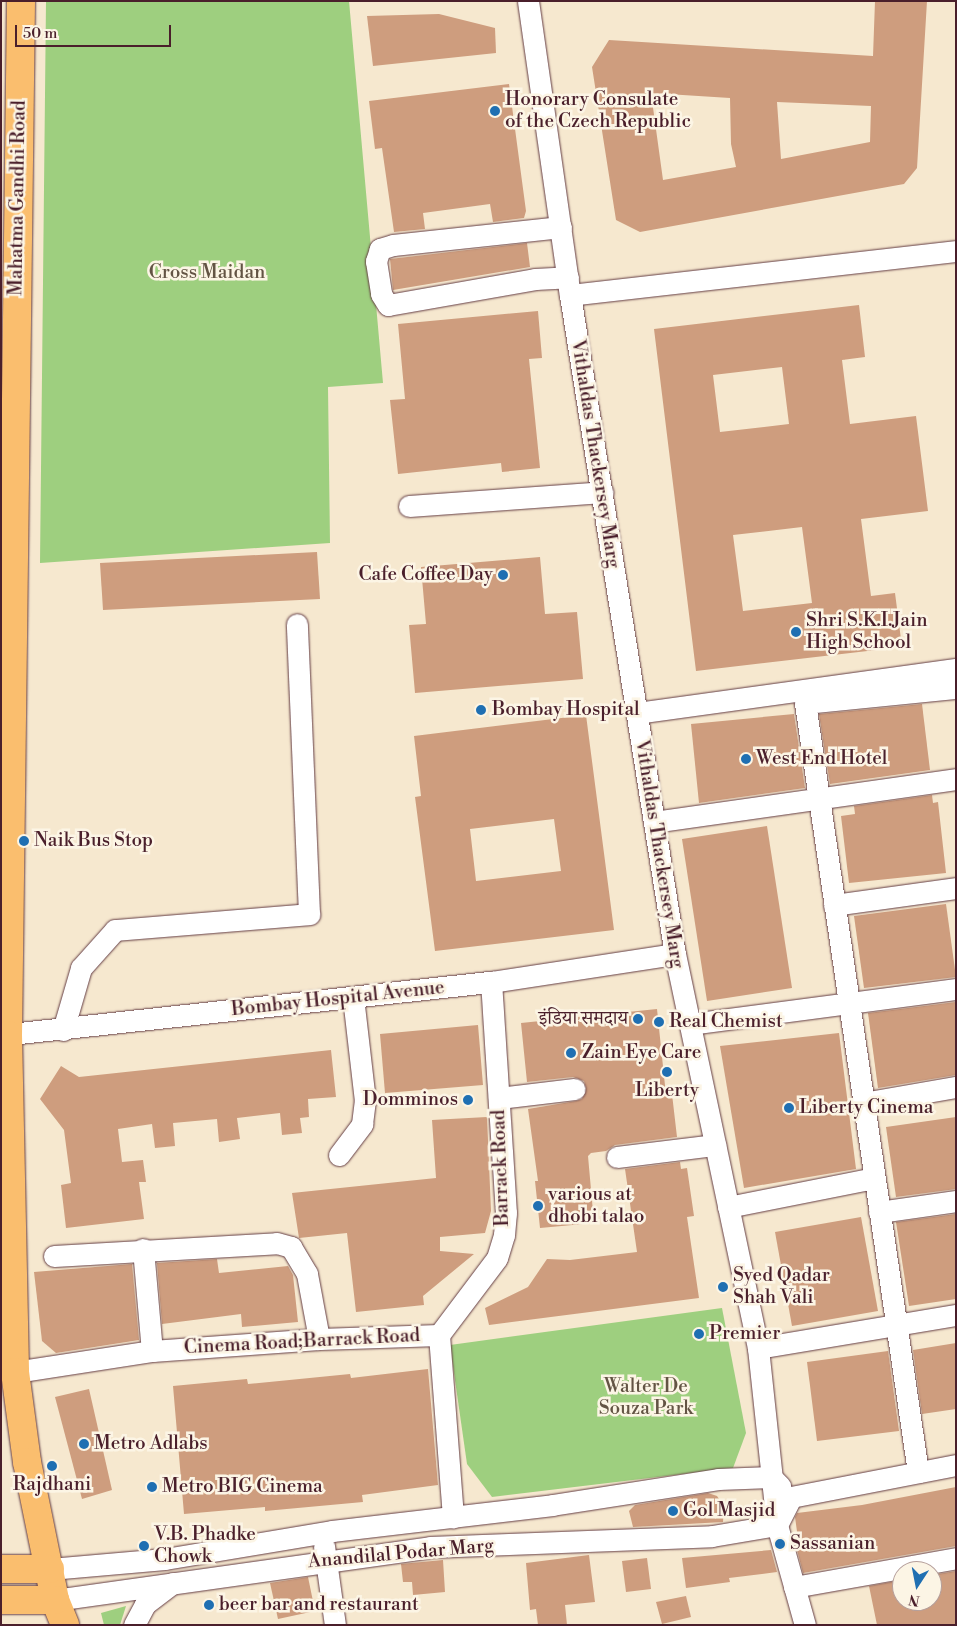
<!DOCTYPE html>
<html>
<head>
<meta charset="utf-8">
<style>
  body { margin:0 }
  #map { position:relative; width:957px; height:1626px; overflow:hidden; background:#f6e8cf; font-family:"Libre Bodoni","Noto Serif Devanagari",serif }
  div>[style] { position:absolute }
  .green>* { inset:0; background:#9ecf7f }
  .building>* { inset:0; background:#ce9d7e }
  .roads { filter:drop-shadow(0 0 1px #643d44) drop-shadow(0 0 1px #643d44) }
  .minor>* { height:21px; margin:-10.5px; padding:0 10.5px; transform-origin:10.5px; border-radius:10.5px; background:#fff }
  .major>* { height:28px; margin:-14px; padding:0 14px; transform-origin:14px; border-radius:14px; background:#fabe6e }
  .dots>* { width:14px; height:14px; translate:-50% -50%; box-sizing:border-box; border:2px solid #fcf5e5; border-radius:50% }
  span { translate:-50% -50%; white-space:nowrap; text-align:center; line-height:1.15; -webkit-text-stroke:5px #fcf5e5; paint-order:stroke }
  .poi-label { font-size:19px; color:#4a1f2b }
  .left { translate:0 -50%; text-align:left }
  .right { translate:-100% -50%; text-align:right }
  .street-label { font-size:19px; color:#4a1f2b }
  .park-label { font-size:19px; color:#635444 }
  .frame { position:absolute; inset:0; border:2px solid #4a1f2b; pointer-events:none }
  .north { position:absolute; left:892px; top:1561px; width:50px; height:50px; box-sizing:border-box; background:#fcf5e5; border:1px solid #b59f9b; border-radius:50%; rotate:191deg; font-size:14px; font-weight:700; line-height:20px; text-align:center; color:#4a1f2b }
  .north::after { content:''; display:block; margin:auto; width:18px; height:22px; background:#1f6fb2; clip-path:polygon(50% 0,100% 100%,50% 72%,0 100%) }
  .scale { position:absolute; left:15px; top:25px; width:156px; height:22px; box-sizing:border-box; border:2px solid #4a1f2b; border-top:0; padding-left:6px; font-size:15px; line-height:18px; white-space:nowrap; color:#4a1f2b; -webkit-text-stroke:4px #fcf5e5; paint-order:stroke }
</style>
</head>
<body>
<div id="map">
  <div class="green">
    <i style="clip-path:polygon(46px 1px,349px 1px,383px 383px,328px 387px,330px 543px,40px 563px)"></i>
    <i style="clip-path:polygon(722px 1308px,746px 1433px,733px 1468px,492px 1497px,467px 1464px,450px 1345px)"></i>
    <i style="clip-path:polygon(126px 1606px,120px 1625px,104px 1625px,101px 1613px)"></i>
  </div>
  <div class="building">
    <i style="clip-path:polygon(evenodd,875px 1px,927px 1px,917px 168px,904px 184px,640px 232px,616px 220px,592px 67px,609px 40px,873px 56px,875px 1px,651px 93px,730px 98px,731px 144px,736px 167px,663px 180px,651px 93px,875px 1px,777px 102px,871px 106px,870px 142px,781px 159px,777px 102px)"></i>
    <i style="clip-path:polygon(439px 14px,495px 28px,496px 53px,373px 66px,367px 16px)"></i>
    <i style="clip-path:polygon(509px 84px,526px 211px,524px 218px,493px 222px,490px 204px,423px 213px,425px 229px,394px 232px,382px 148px,375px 149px,369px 101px)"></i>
    <i style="clip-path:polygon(527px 243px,530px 267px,393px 290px,390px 259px)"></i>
    <i style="clip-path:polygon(evenodd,859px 305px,865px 357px,842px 360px,850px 424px,916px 416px,928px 511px,861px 519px,871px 596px,895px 593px,902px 647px,696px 671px,654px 329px,859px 305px,782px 367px,789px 424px,720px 432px,713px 375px,782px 367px,859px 305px,802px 527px,812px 603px,743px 611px,733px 535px,802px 527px)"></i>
    <i style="clip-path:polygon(538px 311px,542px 358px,529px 359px,540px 468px,502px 472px,501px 463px,398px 474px,390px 400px,405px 399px,398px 324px)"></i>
    <i style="clip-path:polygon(317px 552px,320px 599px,103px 610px,100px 563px)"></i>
    <i style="clip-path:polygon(540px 557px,545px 614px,577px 612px,583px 679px,415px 693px,409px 625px,426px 624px,421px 567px)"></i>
    <i style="clip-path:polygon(922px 704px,930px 770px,830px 784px,819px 714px)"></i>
    <i style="clip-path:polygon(794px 714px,805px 788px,699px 803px,691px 724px)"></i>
    <i style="clip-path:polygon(evenodd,586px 715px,614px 930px,435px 951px,415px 797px,421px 796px,414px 736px,586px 715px,554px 819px,561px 871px,476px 881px,470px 829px,554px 819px)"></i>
    <i style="clip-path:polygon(932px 795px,933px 803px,938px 802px,946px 873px,849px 883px,841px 816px,855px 814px,854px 806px)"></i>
    <i style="clip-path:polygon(767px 826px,792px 988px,707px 1001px,682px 839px)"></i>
    <i style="clip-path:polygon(946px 904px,956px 977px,864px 988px,854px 916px)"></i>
    <i style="clip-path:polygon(956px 1002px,956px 1075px,878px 1088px,868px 1013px)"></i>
    <i style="clip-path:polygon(657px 1009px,666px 1095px,672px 1094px,677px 1137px,615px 1145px,606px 1151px,591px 1153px,588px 1156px,594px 1223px,540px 1228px,535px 1181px,538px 1181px,528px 1109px,576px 1101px,582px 1099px,586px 1088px,584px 1081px,573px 1077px,527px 1082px,521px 1023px)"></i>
    <i style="clip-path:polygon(478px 1025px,483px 1085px,385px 1093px,380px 1034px)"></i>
    <i style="clip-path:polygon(839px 1033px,856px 1169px,744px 1188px,720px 1046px)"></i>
    <i style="clip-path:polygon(331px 1050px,336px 1097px,308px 1099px,309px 1117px,300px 1118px,302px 1133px,282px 1135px,280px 1113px,237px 1118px,240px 1139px,219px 1142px,217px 1119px,173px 1123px,175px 1146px,155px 1148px,152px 1124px,118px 1129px,122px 1162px,143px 1160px,146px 1182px,139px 1182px,144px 1219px,66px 1228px,61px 1185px,71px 1183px,64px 1130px,40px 1099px,61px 1066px,79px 1077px)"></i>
    <i style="clip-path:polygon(487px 1117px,491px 1211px,485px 1233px,440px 1237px,440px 1251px,474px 1254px,423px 1296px,424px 1305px,356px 1312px,347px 1233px,299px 1238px,292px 1193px,436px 1178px,432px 1120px)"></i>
    <i style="clip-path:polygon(956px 1117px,956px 1189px,896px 1197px,886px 1127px)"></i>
    <i style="clip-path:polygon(680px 1162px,681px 1169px,687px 1168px,694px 1216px,687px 1217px,699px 1298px,489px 1325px,485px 1308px,528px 1287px,547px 1259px,570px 1260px,637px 1252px,625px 1169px)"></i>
    <i style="clip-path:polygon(956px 1214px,956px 1299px,909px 1306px,896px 1222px)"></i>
    <i style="clip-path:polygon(861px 1217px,878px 1311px,792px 1326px,775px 1232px)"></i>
    <i style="clip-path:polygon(217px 1259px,219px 1273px,288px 1266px,293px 1275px,298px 1322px,242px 1327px,241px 1314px,162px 1324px,157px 1263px)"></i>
    <i style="clip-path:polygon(132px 1264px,139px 1340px,56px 1353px,42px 1341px,34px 1272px)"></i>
    <i style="clip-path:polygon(956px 1343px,956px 1409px,922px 1414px,913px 1350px)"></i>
    <i style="clip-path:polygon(888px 1351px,899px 1431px,817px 1441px,807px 1362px)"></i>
    <i style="clip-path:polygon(428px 1369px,438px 1485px,362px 1495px,363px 1502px,265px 1511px,265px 1507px,184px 1514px,173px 1386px,247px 1379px,248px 1384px,350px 1374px,351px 1378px)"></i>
    <i style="clip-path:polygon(89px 1389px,112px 1490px,82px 1499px,55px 1397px)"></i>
    <i style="clip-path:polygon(956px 1487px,956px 1546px,803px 1573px,796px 1546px,799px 1546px,795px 1517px,797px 1513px,862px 1505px)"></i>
    <i style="clip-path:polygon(708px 1493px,717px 1496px,724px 1506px,723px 1522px,633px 1527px,629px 1511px,635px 1505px)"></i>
    <i style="clip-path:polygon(771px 1550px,777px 1572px,729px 1578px,730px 1582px,686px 1588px,682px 1558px)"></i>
    <i style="clip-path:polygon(589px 1555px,595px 1602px,565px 1605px,567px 1625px,538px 1625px,536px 1609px,530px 1610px,526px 1563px)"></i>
    <i style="clip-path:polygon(647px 1558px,651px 1589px,626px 1592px,622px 1561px)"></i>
    <i style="clip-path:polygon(443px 1560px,445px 1592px,413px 1595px,412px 1582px,403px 1582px,401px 1564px)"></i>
    <i style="clip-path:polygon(956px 1571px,956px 1625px,877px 1625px,869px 1586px,902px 1580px,902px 1601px,932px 1601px,932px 1575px)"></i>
    <i style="clip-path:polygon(308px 1577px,315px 1611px,278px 1619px,270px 1583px)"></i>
    <i style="clip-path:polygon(686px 1596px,691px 1617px,662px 1624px,656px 1602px)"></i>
  </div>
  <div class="roads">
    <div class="minor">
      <i style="left:528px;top:1px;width:297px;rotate:81.9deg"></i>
      <i style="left:570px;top:295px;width:667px;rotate:80.95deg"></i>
      <i style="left:675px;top:954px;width:403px;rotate:78.1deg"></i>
      <i style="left:758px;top:1348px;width:178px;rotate:83.9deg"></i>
      <i style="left:777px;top:1525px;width:104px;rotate:74.4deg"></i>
      <i style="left:561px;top:227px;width:169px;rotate:173.9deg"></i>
      <i style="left:393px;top:245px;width:14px;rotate:163deg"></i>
      <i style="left:380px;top:249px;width:13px;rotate:108deg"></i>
      <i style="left:376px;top:261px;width:33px;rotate:81deg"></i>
      <i style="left:381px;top:294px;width:13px;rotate:58deg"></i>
      <i style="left:388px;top:305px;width:149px;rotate:-10deg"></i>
      <i style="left:535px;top:279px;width:33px;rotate:-3deg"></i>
      <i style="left:570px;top:295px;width:388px;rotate:-6.5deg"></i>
      <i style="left:409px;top:506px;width:194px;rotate:-4.1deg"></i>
      <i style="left:637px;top:713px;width:322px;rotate:-7.9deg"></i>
      <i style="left:654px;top:822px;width:305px;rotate:-8.1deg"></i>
      <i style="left:834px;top:905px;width:123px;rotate:-7.9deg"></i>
      <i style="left:690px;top:1024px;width:268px;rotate:-7.5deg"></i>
      <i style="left:63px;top:1030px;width:65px;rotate:-73.8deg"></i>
      <i style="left:81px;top:968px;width:51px;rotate:-48.2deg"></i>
      <i style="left:115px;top:930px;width:195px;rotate:-4.7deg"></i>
      <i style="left:309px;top:914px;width:290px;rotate:-92.4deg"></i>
      <i style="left:1px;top:1035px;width:493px;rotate:-6.2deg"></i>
      <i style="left:491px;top:982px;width:186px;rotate:-8.7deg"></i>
      <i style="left:499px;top:1098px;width:76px;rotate:-6.8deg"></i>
      <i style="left:863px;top:1103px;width:94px;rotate:-9.8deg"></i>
      <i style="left:339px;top:1155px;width:39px;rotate:-53deg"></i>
      <i style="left:362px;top:1124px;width:23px;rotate:-83deg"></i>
      <i style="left:365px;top:1101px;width:104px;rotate:-96.6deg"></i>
      <i style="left:617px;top:1157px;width:99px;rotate:-7deg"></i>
      <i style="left:728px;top:1207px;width:149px;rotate:-11.2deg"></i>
      <i style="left:879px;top:1212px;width:78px;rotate:-8.1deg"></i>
      <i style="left:143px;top:1249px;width:102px;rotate:85deg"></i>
      <i style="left:54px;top:1256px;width:223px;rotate:-3.3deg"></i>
      <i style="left:277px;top:1243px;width:15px;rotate:16deg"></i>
      <i style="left:291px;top:1247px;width:31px;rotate:59deg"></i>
      <i style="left:307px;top:1274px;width:66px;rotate:79.5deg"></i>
      <i style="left:439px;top:1335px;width:96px;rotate:-53deg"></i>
      <i style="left:497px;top:1258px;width:24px;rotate:-73deg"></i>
      <i style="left:504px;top:1235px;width:22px;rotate:-85deg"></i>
      <i style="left:506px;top:1213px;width:231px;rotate:-93.7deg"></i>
      <i style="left:439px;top:1335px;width:183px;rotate:85.6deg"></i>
      <i style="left:758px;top:1348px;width:201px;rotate:-9.5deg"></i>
      <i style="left:15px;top:1372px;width:139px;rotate:-8.7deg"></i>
      <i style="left:152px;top:1351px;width:167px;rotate:-4.1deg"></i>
      <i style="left:319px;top:1339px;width:120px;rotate:-1.9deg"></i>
      <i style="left:918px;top:1472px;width:777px;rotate:-98.36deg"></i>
      <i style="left:805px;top:703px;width:152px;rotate:-5.7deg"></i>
      <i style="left:791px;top:1497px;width:168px;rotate:-11deg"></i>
      <i style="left:324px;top:1546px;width:80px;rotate:82.1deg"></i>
      <i style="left:50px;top:1569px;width:115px;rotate:-5deg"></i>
      <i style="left:165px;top:1559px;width:169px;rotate:-9.5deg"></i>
      <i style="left:332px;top:1531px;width:222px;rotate:-6.7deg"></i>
      <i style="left:552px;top:1505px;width:168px;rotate:-8.9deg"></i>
      <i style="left:718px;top:1479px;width:53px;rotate:-2.2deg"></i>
      <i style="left:771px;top:1477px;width:13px;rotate:45deg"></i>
      <i style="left:794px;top:1587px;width:165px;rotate:-10.1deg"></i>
      <i style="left:55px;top:1600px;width:379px;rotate:-8deg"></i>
      <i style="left:430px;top:1547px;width:282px;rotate:-2.2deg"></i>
      <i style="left:712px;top:1536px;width:66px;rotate:-9.6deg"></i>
      <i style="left:777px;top:1525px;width:31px;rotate:-63deg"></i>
      <i style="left:134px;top:1625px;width:24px;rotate:-62deg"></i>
      <i style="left:145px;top:1604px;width:35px;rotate:-37deg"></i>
    </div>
    <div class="major">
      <i style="left:21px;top:1px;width:1034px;rotate:90.72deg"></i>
      <i style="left:8px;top:1035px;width:337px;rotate:88.8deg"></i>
      <i style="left:15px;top:1372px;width:91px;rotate:82.4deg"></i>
      <i style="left:27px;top:1462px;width:141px;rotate:78.5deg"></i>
      <i style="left:55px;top:1600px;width:27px;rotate:68deg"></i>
      <i style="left:1px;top:1569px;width:49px"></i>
      <i style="left:1px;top:1600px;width:54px"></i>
    </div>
  </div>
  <div class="dots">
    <i style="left:495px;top:111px;background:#1f6fb2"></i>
    <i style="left:503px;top:575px;background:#1f6fb2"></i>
    <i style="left:796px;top:632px;background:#1f6fb2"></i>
    <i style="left:481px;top:710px;background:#1f6fb2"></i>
    <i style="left:746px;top:759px;background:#1f6fb2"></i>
    <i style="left:24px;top:841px;background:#1f6fb2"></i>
    <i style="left:638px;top:1019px;background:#1f6fb2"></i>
    <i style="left:659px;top:1022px;background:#1f6fb2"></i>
    <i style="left:571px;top:1053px;background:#1f6fb2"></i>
    <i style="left:667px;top:1072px;background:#1f6fb2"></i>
    <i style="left:468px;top:1100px;background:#1f6fb2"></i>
    <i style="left:789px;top:1108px;background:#1f6fb2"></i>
    <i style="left:538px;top:1206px;background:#1f6fb2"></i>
    <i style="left:723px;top:1287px;background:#1f6fb2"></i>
    <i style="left:699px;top:1334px;background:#1f6fb2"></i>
    <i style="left:84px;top:1444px;background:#1f6fb2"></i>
    <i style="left:52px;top:1466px;background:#1f6fb2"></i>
    <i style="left:152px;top:1487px;background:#1f6fb2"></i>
    <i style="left:673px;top:1511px;background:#1f6fb2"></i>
    <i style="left:780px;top:1544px;background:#1f6fb2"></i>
    <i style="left:144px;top:1546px;background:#1f6fb2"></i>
    <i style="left:209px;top:1605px;background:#1f6fb2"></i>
  </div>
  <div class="poi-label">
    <span class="left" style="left:505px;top:111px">Honorary Consulate<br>of the Czech Republic</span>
    <span class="right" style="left:493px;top:575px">Cafe Coffee Day</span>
    <span class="left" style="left:806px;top:632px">Shri S.K.I.Jain<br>High School</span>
    <span class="left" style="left:492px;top:710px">Bombay Hospital</span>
    <span class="left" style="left:756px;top:759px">West End Hotel</span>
    <span class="left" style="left:34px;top:841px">Naik Bus Stop</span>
    <span class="right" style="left:628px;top:1019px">इंडिया समदाय</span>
    <span class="left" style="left:669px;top:1022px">Real Chemist</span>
    <span class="left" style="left:582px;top:1053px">Zain Eye Care</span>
    <span style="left:667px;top:1091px">Liberty</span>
    <span class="right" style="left:458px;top:1100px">Domminos</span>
    <span class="left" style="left:799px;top:1108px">Liberty Cinema</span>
    <span class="left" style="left:548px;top:1206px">various at<br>dhobi talao</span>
    <span class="left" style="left:733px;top:1287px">Syed Qadar<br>Shah Vali</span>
    <span class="left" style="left:709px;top:1334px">Premier</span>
    <span class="left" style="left:94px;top:1444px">Metro Adlabs</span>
    <span style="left:52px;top:1485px">Rajdhani</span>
    <span class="left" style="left:162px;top:1487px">Metro BIG Cinema</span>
    <span class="left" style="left:683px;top:1511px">Gol Masjid</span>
    <span class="left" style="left:154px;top:1546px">V.B. Phadke<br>Chowk</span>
    <span class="left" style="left:790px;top:1544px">Sassanian</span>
    <span class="left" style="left:219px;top:1605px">beer bar and restaurant</span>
  </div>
  <div class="street-label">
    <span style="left:18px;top:198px;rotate:-89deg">Mahatma Gandhi Road</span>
    <span style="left:595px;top:454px;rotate:81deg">Vithaldas Thackersey Marg</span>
    <span style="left:659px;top:854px;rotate:81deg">Vithaldas Thackersey Marg</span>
    <span style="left:338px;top:999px;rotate:-6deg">Bombay Hospital Avenue</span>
    <span style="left:501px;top:1168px;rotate:-92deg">Barrack Road</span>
    <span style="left:302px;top:1342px;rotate:-3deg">Cinema Road;Barrack Road</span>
    <span style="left:401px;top:1554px;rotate:-5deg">Anandilal Podar Marg</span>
  </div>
  <div class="park-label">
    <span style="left:207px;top:273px">Cross Maidan</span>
    <span style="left:646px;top:1398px">Walter De<br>Souza Park</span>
  </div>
  <div class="frame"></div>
  <div class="north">N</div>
  <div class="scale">50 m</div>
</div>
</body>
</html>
